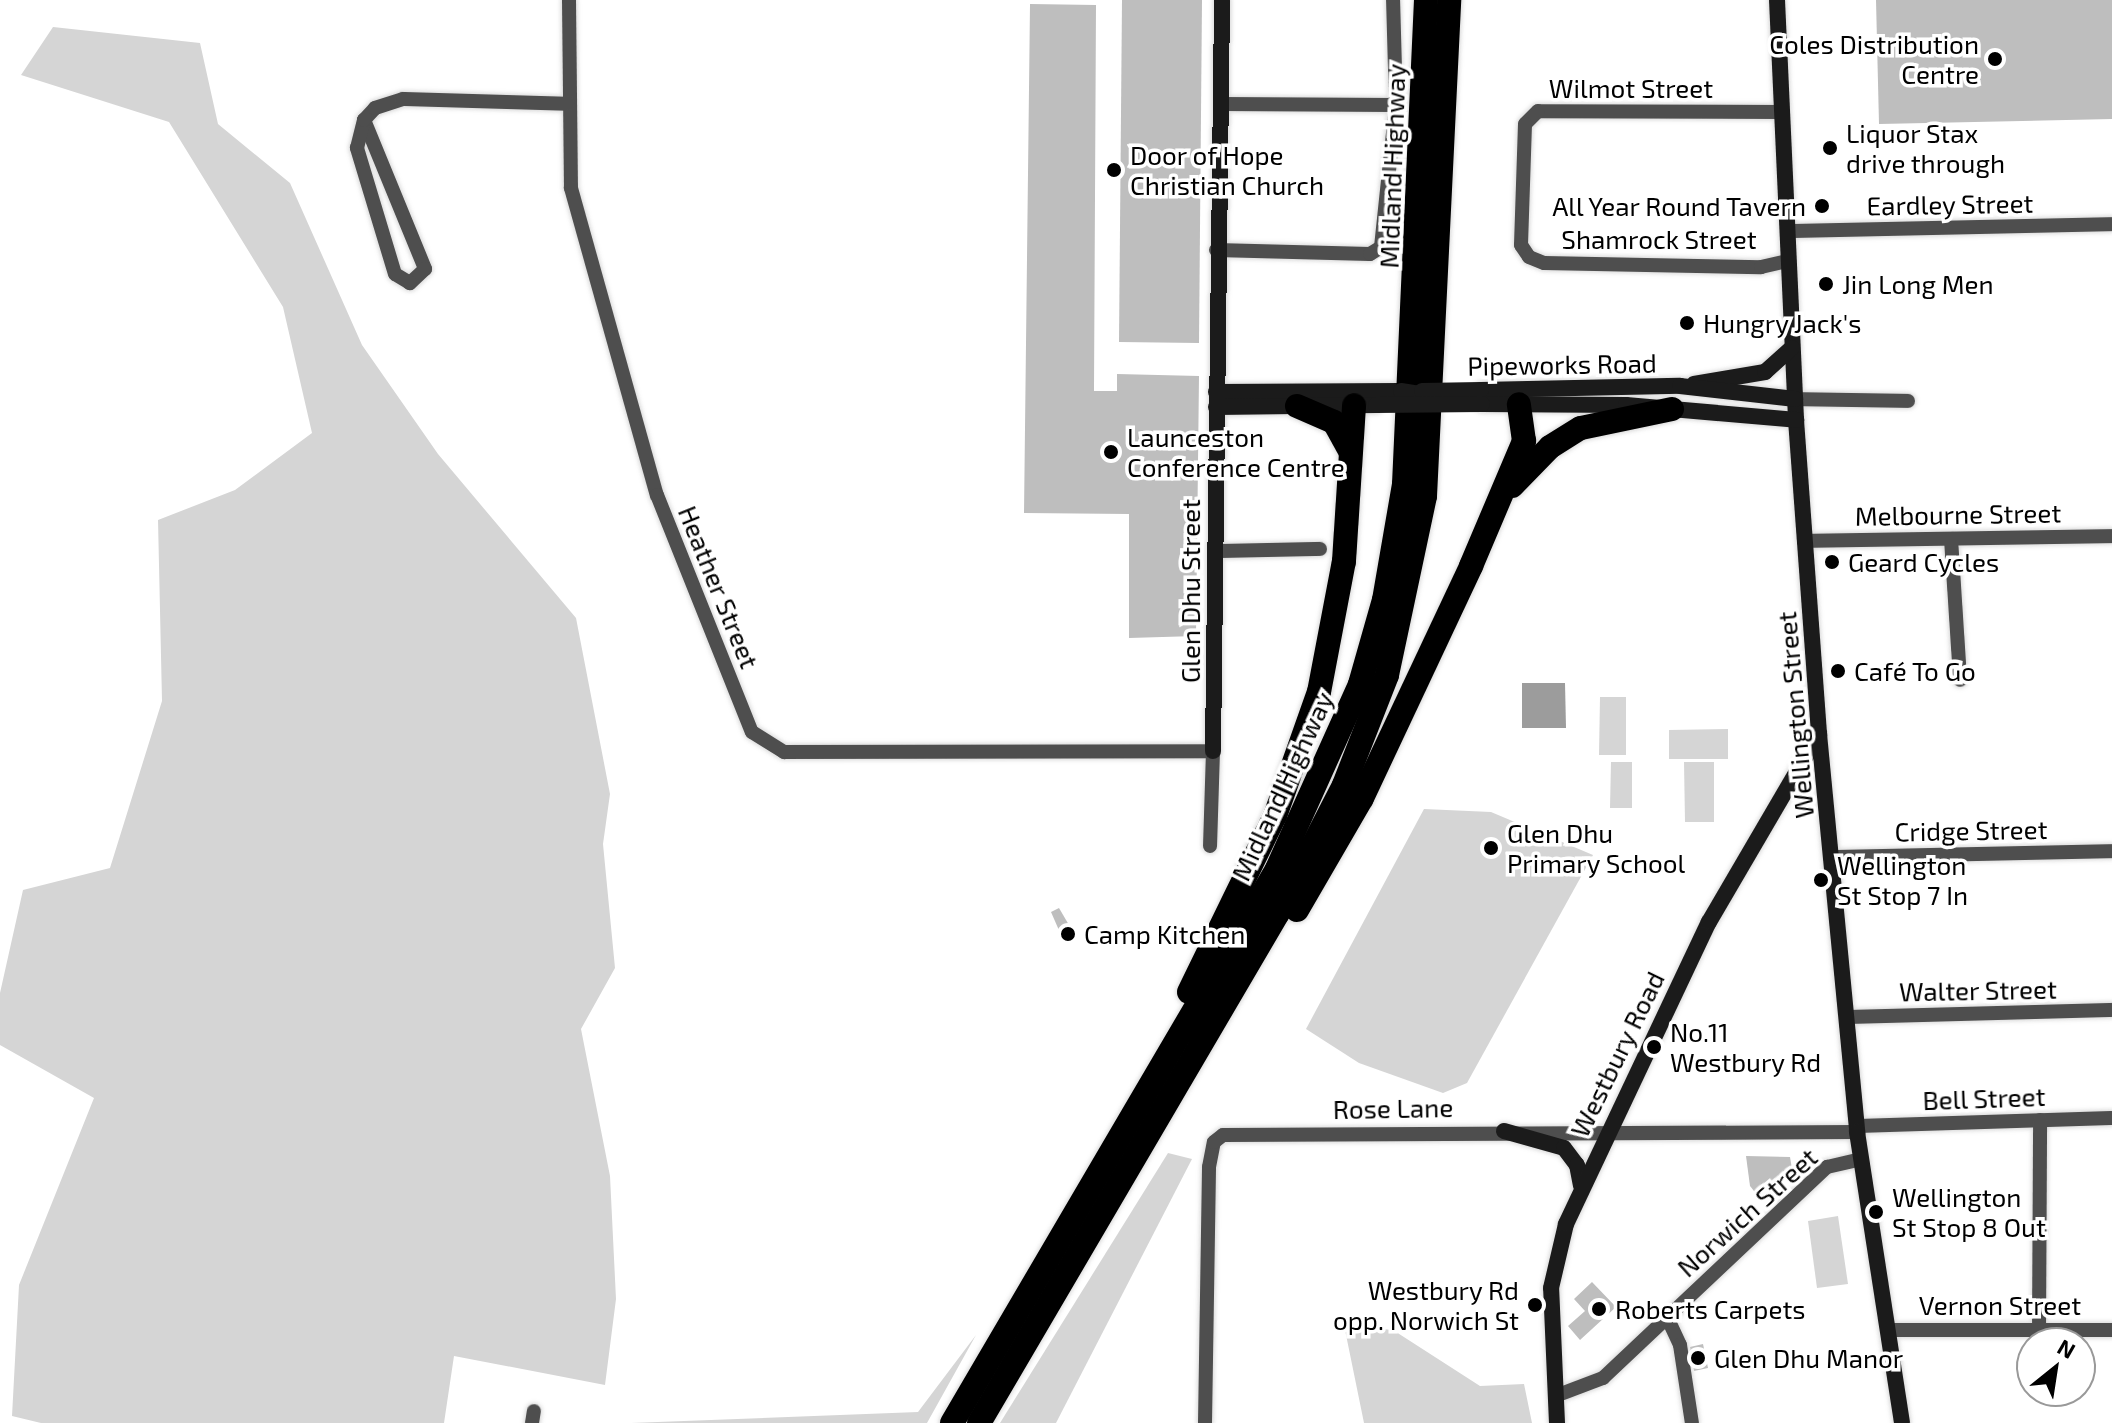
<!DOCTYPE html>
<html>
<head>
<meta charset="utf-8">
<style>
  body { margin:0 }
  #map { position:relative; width:2112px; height:1423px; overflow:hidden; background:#fff; font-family:"Exo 2",sans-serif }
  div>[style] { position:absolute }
  .green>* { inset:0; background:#d5d5d5 }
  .water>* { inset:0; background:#9c9c9c }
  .building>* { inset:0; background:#bebebe }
  .roads { filter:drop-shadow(0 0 2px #dbdbdb) drop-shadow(0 0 2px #dbdbdb) }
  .street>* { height:14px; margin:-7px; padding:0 7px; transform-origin:7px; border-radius:7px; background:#4e4e4e }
  .secondary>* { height:16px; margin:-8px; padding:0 8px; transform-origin:8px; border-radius:8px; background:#1b1b1b }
  .highway>* { height:24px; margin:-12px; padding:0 12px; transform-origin:12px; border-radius:12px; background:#000 }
  .secondary-bridge>* { height:16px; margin:-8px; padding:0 8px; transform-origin:8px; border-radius:8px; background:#1b1b1b }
  .dots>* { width:22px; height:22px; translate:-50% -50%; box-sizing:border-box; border:4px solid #fff; border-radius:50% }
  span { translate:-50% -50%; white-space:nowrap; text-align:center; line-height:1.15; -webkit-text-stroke:7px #fff; paint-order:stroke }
  .poi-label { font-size:26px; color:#000 }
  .right { translate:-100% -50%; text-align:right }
  .left { translate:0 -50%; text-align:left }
  .street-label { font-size:26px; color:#000 }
  .north { position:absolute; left:2016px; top:1327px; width:80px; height:80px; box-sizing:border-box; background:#fff; border:2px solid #999; border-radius:50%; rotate:30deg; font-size:22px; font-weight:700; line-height:32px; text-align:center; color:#000 }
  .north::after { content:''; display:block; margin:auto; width:28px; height:36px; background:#000; clip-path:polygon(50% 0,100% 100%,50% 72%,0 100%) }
</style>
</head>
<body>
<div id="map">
  <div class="green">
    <i style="clip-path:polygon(53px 27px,200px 43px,218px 124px,290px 183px,362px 345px,438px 454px,576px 618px,610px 794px,603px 844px,615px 968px,581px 1029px,610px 1176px,616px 1299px,605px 1385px,454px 1356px,444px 1423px,41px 1423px,12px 1416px,19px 1285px,94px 1098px,0 1045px,0 993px,23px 890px,110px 868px,162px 701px,158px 520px,235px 490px,312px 433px,283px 307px,169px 122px,21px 75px)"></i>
    <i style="clip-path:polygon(1600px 697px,1626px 697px,1626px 755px,1599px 755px)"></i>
    <i style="clip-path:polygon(1728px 729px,1728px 759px,1669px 759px,1669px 730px)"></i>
    <i style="clip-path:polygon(1611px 762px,1632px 762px,1632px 808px,1610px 808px)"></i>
    <i style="clip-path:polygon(1684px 762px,1714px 762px,1714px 822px,1685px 822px)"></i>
    <i style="clip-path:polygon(1424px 809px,1491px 812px,1593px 855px,1467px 1083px,1443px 1093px,1359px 1063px,1306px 1029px)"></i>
    <i style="clip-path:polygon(1168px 1153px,1192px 1159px,1056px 1423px,1000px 1423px)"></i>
    <i style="clip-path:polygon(1838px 1216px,1848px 1284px,1817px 1288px,1808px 1221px)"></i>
    <i style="clip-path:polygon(1344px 1325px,1393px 1330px,1480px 1386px,1524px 1384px,1532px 1423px,1364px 1423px)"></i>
    <i style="clip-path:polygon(976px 1335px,927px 1423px,631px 1423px,918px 1412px)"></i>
  </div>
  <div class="water">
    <i style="clip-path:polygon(1522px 683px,1565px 683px,1566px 728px,1522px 728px)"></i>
  </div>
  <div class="building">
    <i style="clip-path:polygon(1122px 0,1202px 0,1199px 343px,1119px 342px)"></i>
    <i style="clip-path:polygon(1876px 0,2112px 0,2112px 119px,1879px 124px)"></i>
    <i style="clip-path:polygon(1030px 4px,1096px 5px,1094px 391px,1117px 391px,1117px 374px,1199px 376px,1196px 636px,1129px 638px,1129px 514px,1024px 513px)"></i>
    <i style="clip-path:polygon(1059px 908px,1076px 937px,1065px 944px,1051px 912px)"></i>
    <i style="clip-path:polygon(1746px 1156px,1790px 1157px,1792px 1169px,1762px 1201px,1750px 1186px)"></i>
    <i style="clip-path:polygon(1592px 1282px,1616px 1307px,1580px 1340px,1568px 1326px,1585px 1311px,1574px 1299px)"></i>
    <i style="clip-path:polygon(1703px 1344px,1708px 1368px,1694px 1371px,1690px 1347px)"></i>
  </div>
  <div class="roads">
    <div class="street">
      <i style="left:569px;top:0;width:188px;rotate:89.4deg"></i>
      <i style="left:571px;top:188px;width:319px;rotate:74.4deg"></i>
      <i style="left:657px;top:495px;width:255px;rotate:68.2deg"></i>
      <i style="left:752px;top:732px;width:38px;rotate:32deg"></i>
      <i style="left:784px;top:752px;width:429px;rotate:-0.1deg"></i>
      <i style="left:1213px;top:751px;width:95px;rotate:91.8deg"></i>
      <i style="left:1220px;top:104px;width:176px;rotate:0.3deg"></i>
      <i style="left:1783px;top:112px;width:245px;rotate:-179.8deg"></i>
      <i style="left:1538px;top:111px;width:18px;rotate:135deg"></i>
      <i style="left:1525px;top:124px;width:121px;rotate:91.9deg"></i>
      <i style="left:1521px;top:245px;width:14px;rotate:56deg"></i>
      <i style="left:1529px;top:257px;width:16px;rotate:22deg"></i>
      <i style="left:1544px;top:263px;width:217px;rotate:1.1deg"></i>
      <i style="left:1761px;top:267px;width:28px;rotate:-13deg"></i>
      <i style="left:364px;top:120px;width:161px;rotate:67.7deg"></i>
      <i style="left:425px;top:269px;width:21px;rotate:137deg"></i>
      <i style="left:410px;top:283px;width:17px;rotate:-149deg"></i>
      <i style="left:395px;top:274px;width:132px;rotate:-106.8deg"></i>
      <i style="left:357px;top:148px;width:29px;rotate:-76deg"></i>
      <i style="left:364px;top:120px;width:16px;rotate:-47deg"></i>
      <i style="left:375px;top:108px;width:29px;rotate:-18deg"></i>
      <i style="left:403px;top:99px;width:165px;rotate:1.7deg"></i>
      <i style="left:1788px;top:231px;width:324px;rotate:-1.2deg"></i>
      <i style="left:1216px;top:250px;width:154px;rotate:1.5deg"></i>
      <i style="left:1370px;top:254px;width:13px;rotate:-32deg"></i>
      <i style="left:1381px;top:247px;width:143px;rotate:-84deg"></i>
      <i style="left:1396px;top:105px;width:105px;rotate:-91.6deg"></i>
      <i style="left:1795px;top:399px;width:113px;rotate:1deg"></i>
      <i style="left:1951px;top:539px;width:141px;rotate:86.3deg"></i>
      <i style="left:1804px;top:541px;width:308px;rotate:-0.9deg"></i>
      <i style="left:1215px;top:551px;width:105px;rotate:-1.1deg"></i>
      <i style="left:1831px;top:857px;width:281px;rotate:-1.2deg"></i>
      <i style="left:1846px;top:1017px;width:266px;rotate:-1.5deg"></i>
      <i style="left:1857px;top:1126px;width:255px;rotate:-1.8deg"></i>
      <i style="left:1667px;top:1317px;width:31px;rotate:65deg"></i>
      <i style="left:1680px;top:1345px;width:79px;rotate:81.3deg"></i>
      <i style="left:1888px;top:1330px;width:224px"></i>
      <i style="left:2039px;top:1330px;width:210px;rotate:-89.7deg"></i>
      <i style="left:1558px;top:1395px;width:48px;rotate:-20.7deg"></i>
      <i style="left:1603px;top:1378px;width:308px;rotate:-43.3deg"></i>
      <i style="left:1827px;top:1167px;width:35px;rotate:-13deg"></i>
      <i style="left:532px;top:1423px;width:12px;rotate:-81deg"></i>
      <i style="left:1205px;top:1423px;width:256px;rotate:-89.1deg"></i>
      <i style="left:1209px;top:1167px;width:25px;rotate:-79deg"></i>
      <i style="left:1214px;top:1142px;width:11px;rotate:-38deg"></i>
      <i style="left:1223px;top:1135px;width:634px;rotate:-0.27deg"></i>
    </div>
    <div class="secondary">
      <i style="left:1777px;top:0;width:420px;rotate:87.4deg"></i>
      <i style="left:1796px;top:420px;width:315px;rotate:85.8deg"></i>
      <i style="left:1819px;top:734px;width:400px;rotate:84.5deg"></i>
      <i style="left:1857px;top:1132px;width:294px;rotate:81.2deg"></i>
      <i style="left:1694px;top:384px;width:72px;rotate:-9.6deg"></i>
      <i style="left:1765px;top:372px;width:36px;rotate:-42deg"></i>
      <i style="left:1481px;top:390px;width:199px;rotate:-1.2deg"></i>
      <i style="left:1680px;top:386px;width:116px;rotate:6.4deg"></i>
      <i style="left:1216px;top:392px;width:185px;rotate:-0.3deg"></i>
      <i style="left:1482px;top:404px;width:144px;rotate:0.4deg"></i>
      <i style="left:1626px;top:405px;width:171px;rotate:5deg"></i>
      <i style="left:1216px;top:407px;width:160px;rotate:-0.7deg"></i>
      <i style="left:1213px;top:751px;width:751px;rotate:-89.31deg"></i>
      <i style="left:1504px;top:1131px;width:62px;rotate:15.8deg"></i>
      <i style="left:1564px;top:1148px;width:21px;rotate:53deg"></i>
      <i style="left:1577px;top:1165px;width:21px;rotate:79deg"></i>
      <i style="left:1557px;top:1423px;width:135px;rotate:-92.5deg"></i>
      <i style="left:1551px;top:1288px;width:66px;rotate:-76.8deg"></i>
      <i style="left:1566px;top:1224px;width:334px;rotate:-64.7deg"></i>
      <i style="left:1709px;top:922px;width:218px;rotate:-59.7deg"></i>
    </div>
    <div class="highway">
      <i style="left:1297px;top:406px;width:40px;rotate:23.4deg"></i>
      <i style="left:1334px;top:422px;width:33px;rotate:61deg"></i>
      <i style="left:1512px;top:486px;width:54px;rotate:-45.7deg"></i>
      <i style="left:1550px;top:447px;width:36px;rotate:-32deg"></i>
      <i style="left:1581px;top:428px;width:93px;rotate:-11.8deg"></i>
      <i style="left:1297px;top:910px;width:129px;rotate:-59.9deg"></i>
      <i style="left:1362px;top:798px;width:256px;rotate:-64.8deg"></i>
      <i style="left:1471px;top:566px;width:136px;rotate:-67deg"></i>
      <i style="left:1524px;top:441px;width:37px;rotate:-98deg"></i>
      <i style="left:1189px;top:992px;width:196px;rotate:-64deg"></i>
      <i style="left:1275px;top:816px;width:132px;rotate:-70.5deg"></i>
      <i style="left:1319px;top:692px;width:133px;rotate:-79.2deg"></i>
      <i style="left:1344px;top:561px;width:156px;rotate:-86.3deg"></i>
      <i style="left:952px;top:1423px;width:642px;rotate:-59.6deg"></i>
      <i style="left:1277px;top:869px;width:203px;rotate:-65.8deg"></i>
      <i style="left:1360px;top:684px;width:87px;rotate:-74.1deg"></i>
      <i style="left:1384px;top:600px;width:118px;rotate:-80.2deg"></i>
      <i style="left:1404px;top:484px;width:484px;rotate:-87.4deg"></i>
      <i style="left:979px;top:1423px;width:591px;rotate:-59.62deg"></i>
      <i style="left:1278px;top:913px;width:144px;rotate:-62.7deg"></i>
      <i style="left:1344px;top:785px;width:118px;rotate:-68.6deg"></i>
      <i style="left:1387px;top:675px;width:183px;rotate:-78deg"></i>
      <i style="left:1425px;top:496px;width:497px;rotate:-87.2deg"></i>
    </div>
  </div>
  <div class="secondary-bridge">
    <i style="left:1401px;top:391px;width:33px;rotate:9deg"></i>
    <i style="left:1422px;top:391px;width:59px;rotate:-1deg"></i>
    <i style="left:1376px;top:405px;width:106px;rotate:-0.5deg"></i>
  </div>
  <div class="dots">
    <i style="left:1995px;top:59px;background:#000"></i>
    <i style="left:1830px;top:148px;background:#000"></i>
    <i style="left:1114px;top:170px;background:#000"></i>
    <i style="left:1822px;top:206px;background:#000"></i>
    <i style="left:1826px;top:284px;background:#000"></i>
    <i style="left:1687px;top:323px;background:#000"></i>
    <i style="left:1111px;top:452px;background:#000"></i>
    <i style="left:1832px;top:562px;background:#000"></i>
    <i style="left:1838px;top:671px;background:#000"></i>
    <i style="left:1491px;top:848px;background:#000"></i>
    <i style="left:1821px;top:880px;background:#000"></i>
    <i style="left:1068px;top:934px;background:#000"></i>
    <i style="left:1654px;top:1047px;background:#000"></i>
    <i style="left:1876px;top:1212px;background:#000"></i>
    <i style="left:1535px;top:1305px;background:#000"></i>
    <i style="left:1599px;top:1309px;background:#000"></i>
    <i style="left:1698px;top:1358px;background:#000"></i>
  </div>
  <div class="poi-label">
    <span class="right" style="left:1979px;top:59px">Coles Distribution<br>Centre</span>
    <span class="left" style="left:1846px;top:148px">Liquor Stax<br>drive through</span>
    <span class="left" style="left:1130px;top:170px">Door of Hope<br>Christian Church</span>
    <span class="right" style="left:1806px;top:206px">All Year Round Tavern</span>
    <span class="left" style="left:1842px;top:284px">Jin Long Men</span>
    <span class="left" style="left:1703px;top:323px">Hungry Jack's</span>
    <span class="left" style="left:1127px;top:452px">Launceston<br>Conference Centre</span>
    <span class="left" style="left:1848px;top:562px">Geard Cycles</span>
    <span class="left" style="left:1854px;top:671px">Café To Go</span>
    <span class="left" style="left:1507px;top:848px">Glen Dhu<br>Primary School</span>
    <span class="left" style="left:1837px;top:880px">Wellington<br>St Stop 7 In</span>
    <span class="left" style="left:1084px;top:934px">Camp Kitchen</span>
    <span class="left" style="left:1670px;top:1047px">No.11<br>Westbury Rd</span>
    <span class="left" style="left:1892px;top:1212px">Wellington<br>St Stop 8 Out</span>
    <span class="right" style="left:1519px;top:1305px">Westbury Rd<br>opp. Norwich St</span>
    <span class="left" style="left:1615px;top:1309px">Roberts Carpets</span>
    <span class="left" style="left:1714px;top:1358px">Glen Dhu Manor</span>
  </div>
  <div class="street-label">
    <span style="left:1631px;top:88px">Wilmot Street</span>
    <span style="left:1392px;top:166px;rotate:-88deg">Midland Highway</span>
    <span style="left:1950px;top:204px;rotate:-1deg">Eardley Street</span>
    <span style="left:1659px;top:239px">Shamrock Street</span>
    <span style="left:1562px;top:364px;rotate:-1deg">Pipeworks Road</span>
    <span style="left:1958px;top:514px;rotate:-1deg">Melbourne Street</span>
    <span style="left:719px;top:587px;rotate:68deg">Heather Street</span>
    <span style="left:1190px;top:591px;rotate:-90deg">Glen Dhu Street</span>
    <span style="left:1795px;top:715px;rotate:-95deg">Wellington Street</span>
    <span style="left:1282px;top:786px;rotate:-65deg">Midland Highway</span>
    <span style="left:1971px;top:830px;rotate:-1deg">Cridge Street</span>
    <span style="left:1978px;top:990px;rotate:-1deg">Walter Street</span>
    <span style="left:1617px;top:1054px;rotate:-64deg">Westbury Road</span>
    <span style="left:1984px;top:1098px;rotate:-2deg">Bell Street</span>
    <span style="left:1393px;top:1108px;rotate:-1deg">Rose Lane</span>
    <span style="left:1747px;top:1212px;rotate:-42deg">Norwich Street</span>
    <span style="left:2000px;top:1305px">Vernon Street</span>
  </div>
  <div class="north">N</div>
</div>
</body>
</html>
